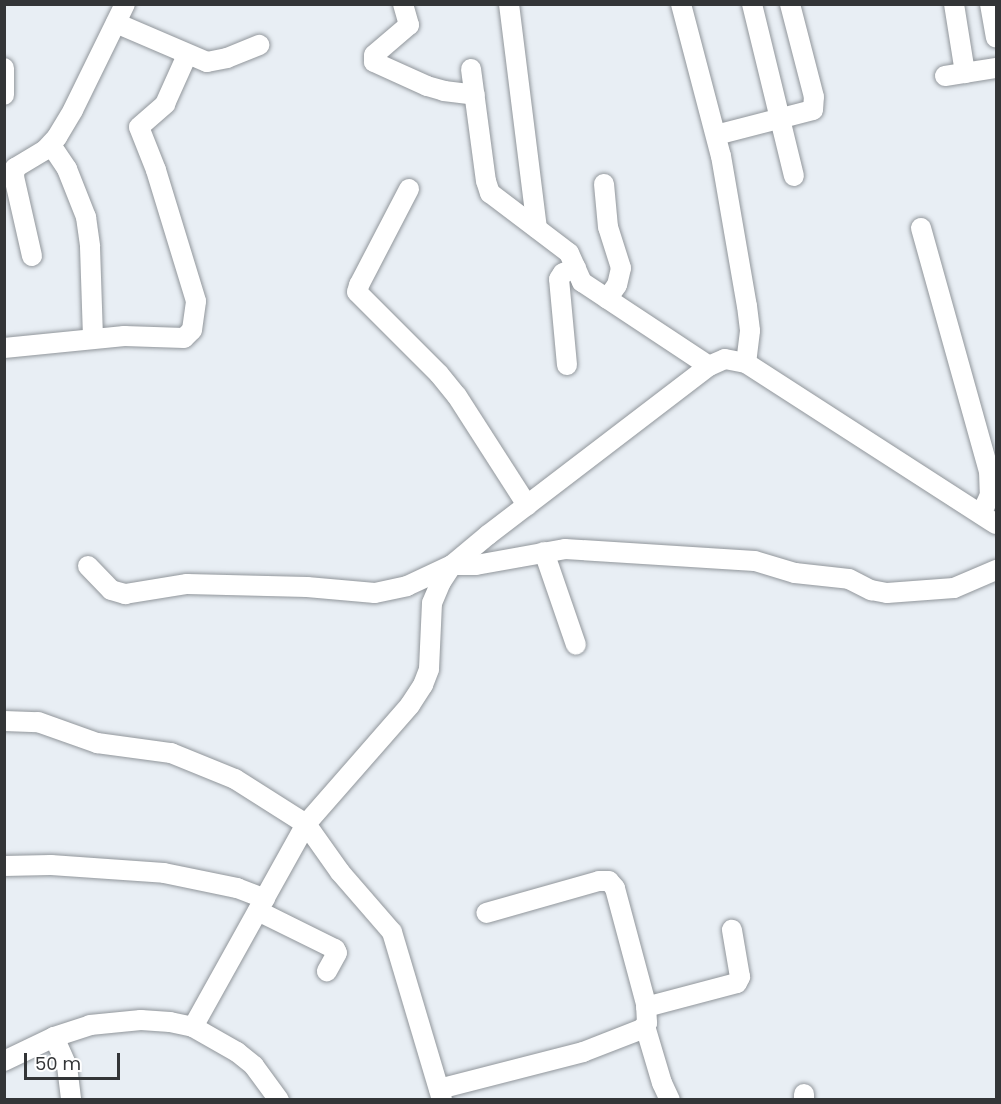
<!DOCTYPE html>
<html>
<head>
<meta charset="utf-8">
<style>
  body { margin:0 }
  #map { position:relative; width:1001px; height:1104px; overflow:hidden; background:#e8eef4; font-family:Poppins,sans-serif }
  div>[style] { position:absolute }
  .roads { filter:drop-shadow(0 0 2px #91969b) drop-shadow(0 0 2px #91969b) }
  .minor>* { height:20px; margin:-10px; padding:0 10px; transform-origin:10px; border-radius:10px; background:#fff }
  span { translate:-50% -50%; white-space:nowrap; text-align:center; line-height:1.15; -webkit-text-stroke:5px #fff; paint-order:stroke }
  .frame { position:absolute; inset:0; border:6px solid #333537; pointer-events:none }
  .scale { position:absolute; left:24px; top:1053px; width:96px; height:27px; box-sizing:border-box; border:3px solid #333537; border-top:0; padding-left:8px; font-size:18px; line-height:21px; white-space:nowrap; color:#333537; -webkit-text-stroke:4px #fff; paint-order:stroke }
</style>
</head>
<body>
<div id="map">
  <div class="roads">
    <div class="minor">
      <i style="left:403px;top:4px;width:22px;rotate:74deg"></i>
      <i style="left:409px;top:25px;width:46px;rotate:139.4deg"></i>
      <i style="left:374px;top:55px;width:7px;rotate:90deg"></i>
      <i style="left:374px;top:62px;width:58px;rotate:24.4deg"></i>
      <i style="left:427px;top:86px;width:18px;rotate:16deg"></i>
      <i style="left:444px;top:91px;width:31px;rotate:7deg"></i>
      <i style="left:509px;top:4px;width:226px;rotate:82.9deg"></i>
      <i style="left:681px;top:4px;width:157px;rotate:75.3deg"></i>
      <i style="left:721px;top:156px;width:152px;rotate:80.2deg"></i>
      <i style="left:747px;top:306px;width:25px;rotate:83deg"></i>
      <i style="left:750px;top:331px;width:32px;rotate:97deg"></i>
      <i style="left:752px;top:4px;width:177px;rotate:76.3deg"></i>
      <i style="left:954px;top:4px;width:70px;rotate:80.9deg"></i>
      <i style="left:990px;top:4px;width:34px;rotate:80deg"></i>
      <i style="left:116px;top:23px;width:99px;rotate:23.2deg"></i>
      <i style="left:207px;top:62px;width:20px;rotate:-11deg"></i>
      <i style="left:227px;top:58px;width:35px;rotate:-22deg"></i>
      <i style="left:4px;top:68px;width:27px;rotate:90deg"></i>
      <i style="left:471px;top:69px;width:113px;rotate:82.4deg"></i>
      <i style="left:486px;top:181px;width:13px;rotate:72deg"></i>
      <i style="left:490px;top:193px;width:99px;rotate:37.2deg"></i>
      <i style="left:569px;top:253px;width:32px;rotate:66deg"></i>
      <i style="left:582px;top:282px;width:152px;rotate:33.5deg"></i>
      <i style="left:945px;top:76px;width:52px;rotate:-8.9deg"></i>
      <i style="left:716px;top:135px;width:100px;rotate:-14.5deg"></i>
      <i style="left:813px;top:110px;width:13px;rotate:-86deg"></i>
      <i style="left:814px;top:97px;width:96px;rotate:-104.5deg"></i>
      <i style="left:51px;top:145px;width:29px;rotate:56deg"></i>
      <i style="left:67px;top:169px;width:52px;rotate:68.4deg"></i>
      <i style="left:86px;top:217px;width:30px;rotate:82deg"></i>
      <i style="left:90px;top:247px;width:91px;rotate:88.1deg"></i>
      <i style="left:604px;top:184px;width:43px;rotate:84.7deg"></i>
      <i style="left:608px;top:227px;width:43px;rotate:72.4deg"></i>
      <i style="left:621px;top:268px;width:17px;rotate:103deg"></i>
      <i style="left:617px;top:285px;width:17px;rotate:126deg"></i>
      <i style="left:409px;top:189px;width:108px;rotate:117.5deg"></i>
      <i style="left:359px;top:285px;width:7px;rotate:106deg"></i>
      <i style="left:357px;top:292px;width:116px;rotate:45deg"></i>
      <i style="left:439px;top:374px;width:28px;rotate:51deg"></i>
      <i style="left:457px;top:396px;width:130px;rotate:57.3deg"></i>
      <i style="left:921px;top:228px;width:252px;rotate:74.4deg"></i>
      <i style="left:989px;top:471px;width:24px;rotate:88deg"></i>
      <i style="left:990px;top:495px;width:21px;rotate:115deg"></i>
      <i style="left:32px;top:256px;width:81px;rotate:-102.8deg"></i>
      <i style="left:14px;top:177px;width:9px;rotate:-84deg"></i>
      <i style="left:15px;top:168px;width:35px;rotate:-31deg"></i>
      <i style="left:45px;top:150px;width:18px;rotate:-47deg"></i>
      <i style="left:57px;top:137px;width:31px;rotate:-59deg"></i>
      <i style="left:73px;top:110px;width:118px;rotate:-63.9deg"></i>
      <i style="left:4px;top:348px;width:121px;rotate:-5.7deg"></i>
      <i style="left:124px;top:336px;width:60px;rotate:1.9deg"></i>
      <i style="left:184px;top:338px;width:11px;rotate:-45deg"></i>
      <i style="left:192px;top:330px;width:29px;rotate:-82deg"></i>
      <i style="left:196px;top:301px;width:137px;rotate:-107deg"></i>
      <i style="left:156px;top:170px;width:46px;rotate:-111.6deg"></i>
      <i style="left:139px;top:127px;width:35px;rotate:-41deg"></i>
      <i style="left:165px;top:104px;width:54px;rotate:-65.8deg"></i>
      <i style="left:567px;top:365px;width:86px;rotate:-95.3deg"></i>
      <i style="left:559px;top:279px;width:7px;rotate:-56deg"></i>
      <i style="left:563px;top:273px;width:14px;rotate:-21deg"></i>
      <i style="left:544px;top:552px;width:98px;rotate:71deg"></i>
      <i style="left:88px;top:566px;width:33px;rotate:46deg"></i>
      <i style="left:111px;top:590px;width:15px;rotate:16deg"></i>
      <i style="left:125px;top:594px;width:63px;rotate:-9.2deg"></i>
      <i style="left:187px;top:584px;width:120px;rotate:1.4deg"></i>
      <i style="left:307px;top:587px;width:68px;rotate:5deg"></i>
      <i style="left:375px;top:593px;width:33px;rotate:-12deg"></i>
      <i style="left:407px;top:586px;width:50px;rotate:-25deg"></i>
      <i style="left:452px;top:565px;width:24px"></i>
      <i style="left:476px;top:565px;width:90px;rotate:-10.2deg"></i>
      <i style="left:565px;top:549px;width:190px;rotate:3.6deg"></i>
      <i style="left:755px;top:561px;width:42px;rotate:16.7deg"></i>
      <i style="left:795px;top:573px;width:54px;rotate:6.3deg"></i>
      <i style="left:849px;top:579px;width:25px;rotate:27deg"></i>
      <i style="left:871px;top:590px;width:16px;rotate:11deg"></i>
      <i style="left:887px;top:593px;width:67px;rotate:-4.3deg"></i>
      <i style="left:954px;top:588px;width:46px;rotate:-23.2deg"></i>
      <i style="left:4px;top:721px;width:34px;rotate:2deg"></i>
      <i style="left:38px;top:722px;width:63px;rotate:19.6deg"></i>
      <i style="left:97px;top:743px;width:75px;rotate:7.7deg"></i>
      <i style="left:171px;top:753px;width:69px;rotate:22.1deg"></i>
      <i style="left:235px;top:779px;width:84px;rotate:32.4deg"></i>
      <i style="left:306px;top:824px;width:59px;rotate:54.7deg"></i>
      <i style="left:340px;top:872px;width:79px;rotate:49.1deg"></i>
      <i style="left:392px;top:932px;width:175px;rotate:73.4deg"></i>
      <i style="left:4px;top:866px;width:47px;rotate:-1.2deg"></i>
      <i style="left:51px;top:865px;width:113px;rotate:4deg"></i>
      <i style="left:164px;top:873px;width:75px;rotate:11.6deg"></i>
      <i style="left:237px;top:888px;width:30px;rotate:21deg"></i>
      <i style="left:258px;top:911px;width:86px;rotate:26.3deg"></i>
      <i style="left:335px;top:949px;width:4px;rotate:63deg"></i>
      <i style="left:337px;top:953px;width:21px;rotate:119deg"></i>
      <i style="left:646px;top:1007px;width:94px;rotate:-14.8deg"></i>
      <i style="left:737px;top:983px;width:7px;rotate:-63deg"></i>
      <i style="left:740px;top:977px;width:48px;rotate:-99.7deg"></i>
      <i style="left:645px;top:1026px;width:59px;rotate:73.4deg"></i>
      <i style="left:662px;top:1083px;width:19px;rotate:65deg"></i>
      <i style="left:193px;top:1027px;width:232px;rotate:-60.9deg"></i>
      <i style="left:306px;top:824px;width:158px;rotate:-48.8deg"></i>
      <i style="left:410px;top:705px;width:24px;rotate:-57deg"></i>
      <i style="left:423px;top:685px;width:17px;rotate:-69deg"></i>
      <i style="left:429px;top:669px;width:66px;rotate:-87.4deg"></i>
      <i style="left:432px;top:603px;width:23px;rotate:-67deg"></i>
      <i style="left:441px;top:582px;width:20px;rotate:-57deg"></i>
      <i style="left:452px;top:565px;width:47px;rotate:-39.8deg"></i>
      <i style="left:488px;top:535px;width:278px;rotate:-37.4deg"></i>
      <i style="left:709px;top:366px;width:17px;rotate:-24deg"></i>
      <i style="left:725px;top:359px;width:21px;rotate:11deg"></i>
      <i style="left:746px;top:363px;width:297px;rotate:32.8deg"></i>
      <i style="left:54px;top:1037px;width:32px;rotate:66deg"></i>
      <i style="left:67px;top:1066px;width:34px;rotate:83deg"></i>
      <i style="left:4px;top:1061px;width:55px;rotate:-25.6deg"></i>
      <i style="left:54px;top:1037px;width:38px;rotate:-18deg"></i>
      <i style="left:90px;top:1025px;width:51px;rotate:-5.6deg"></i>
      <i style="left:141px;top:1020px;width:29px;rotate:4deg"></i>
      <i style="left:170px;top:1022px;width:24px;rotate:12deg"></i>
      <i style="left:193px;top:1027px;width:51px;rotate:29.6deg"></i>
      <i style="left:237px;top:1052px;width:22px;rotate:39deg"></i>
      <i style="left:254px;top:1066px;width:42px;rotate:53.7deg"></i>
      <i style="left:439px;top:1089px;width:149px;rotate:-14.4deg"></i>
      <i style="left:583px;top:1052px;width:63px;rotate:-21.3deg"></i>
      <i style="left:642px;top:1029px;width:8px;rotate:-50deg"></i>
      <i style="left:647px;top:1023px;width:19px;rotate:-93deg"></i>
      <i style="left:646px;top:1004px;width:120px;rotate:-105deg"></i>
      <i style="left:615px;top:888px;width:9px;rotate:-131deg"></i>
      <i style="left:609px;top:881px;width:10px;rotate:180deg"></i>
      <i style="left:599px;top:881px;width:117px;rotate:164.2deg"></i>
      <i style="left:804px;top:1094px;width:6px;rotate:90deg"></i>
    </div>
  </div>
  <div class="frame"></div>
  <div class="scale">50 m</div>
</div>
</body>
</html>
